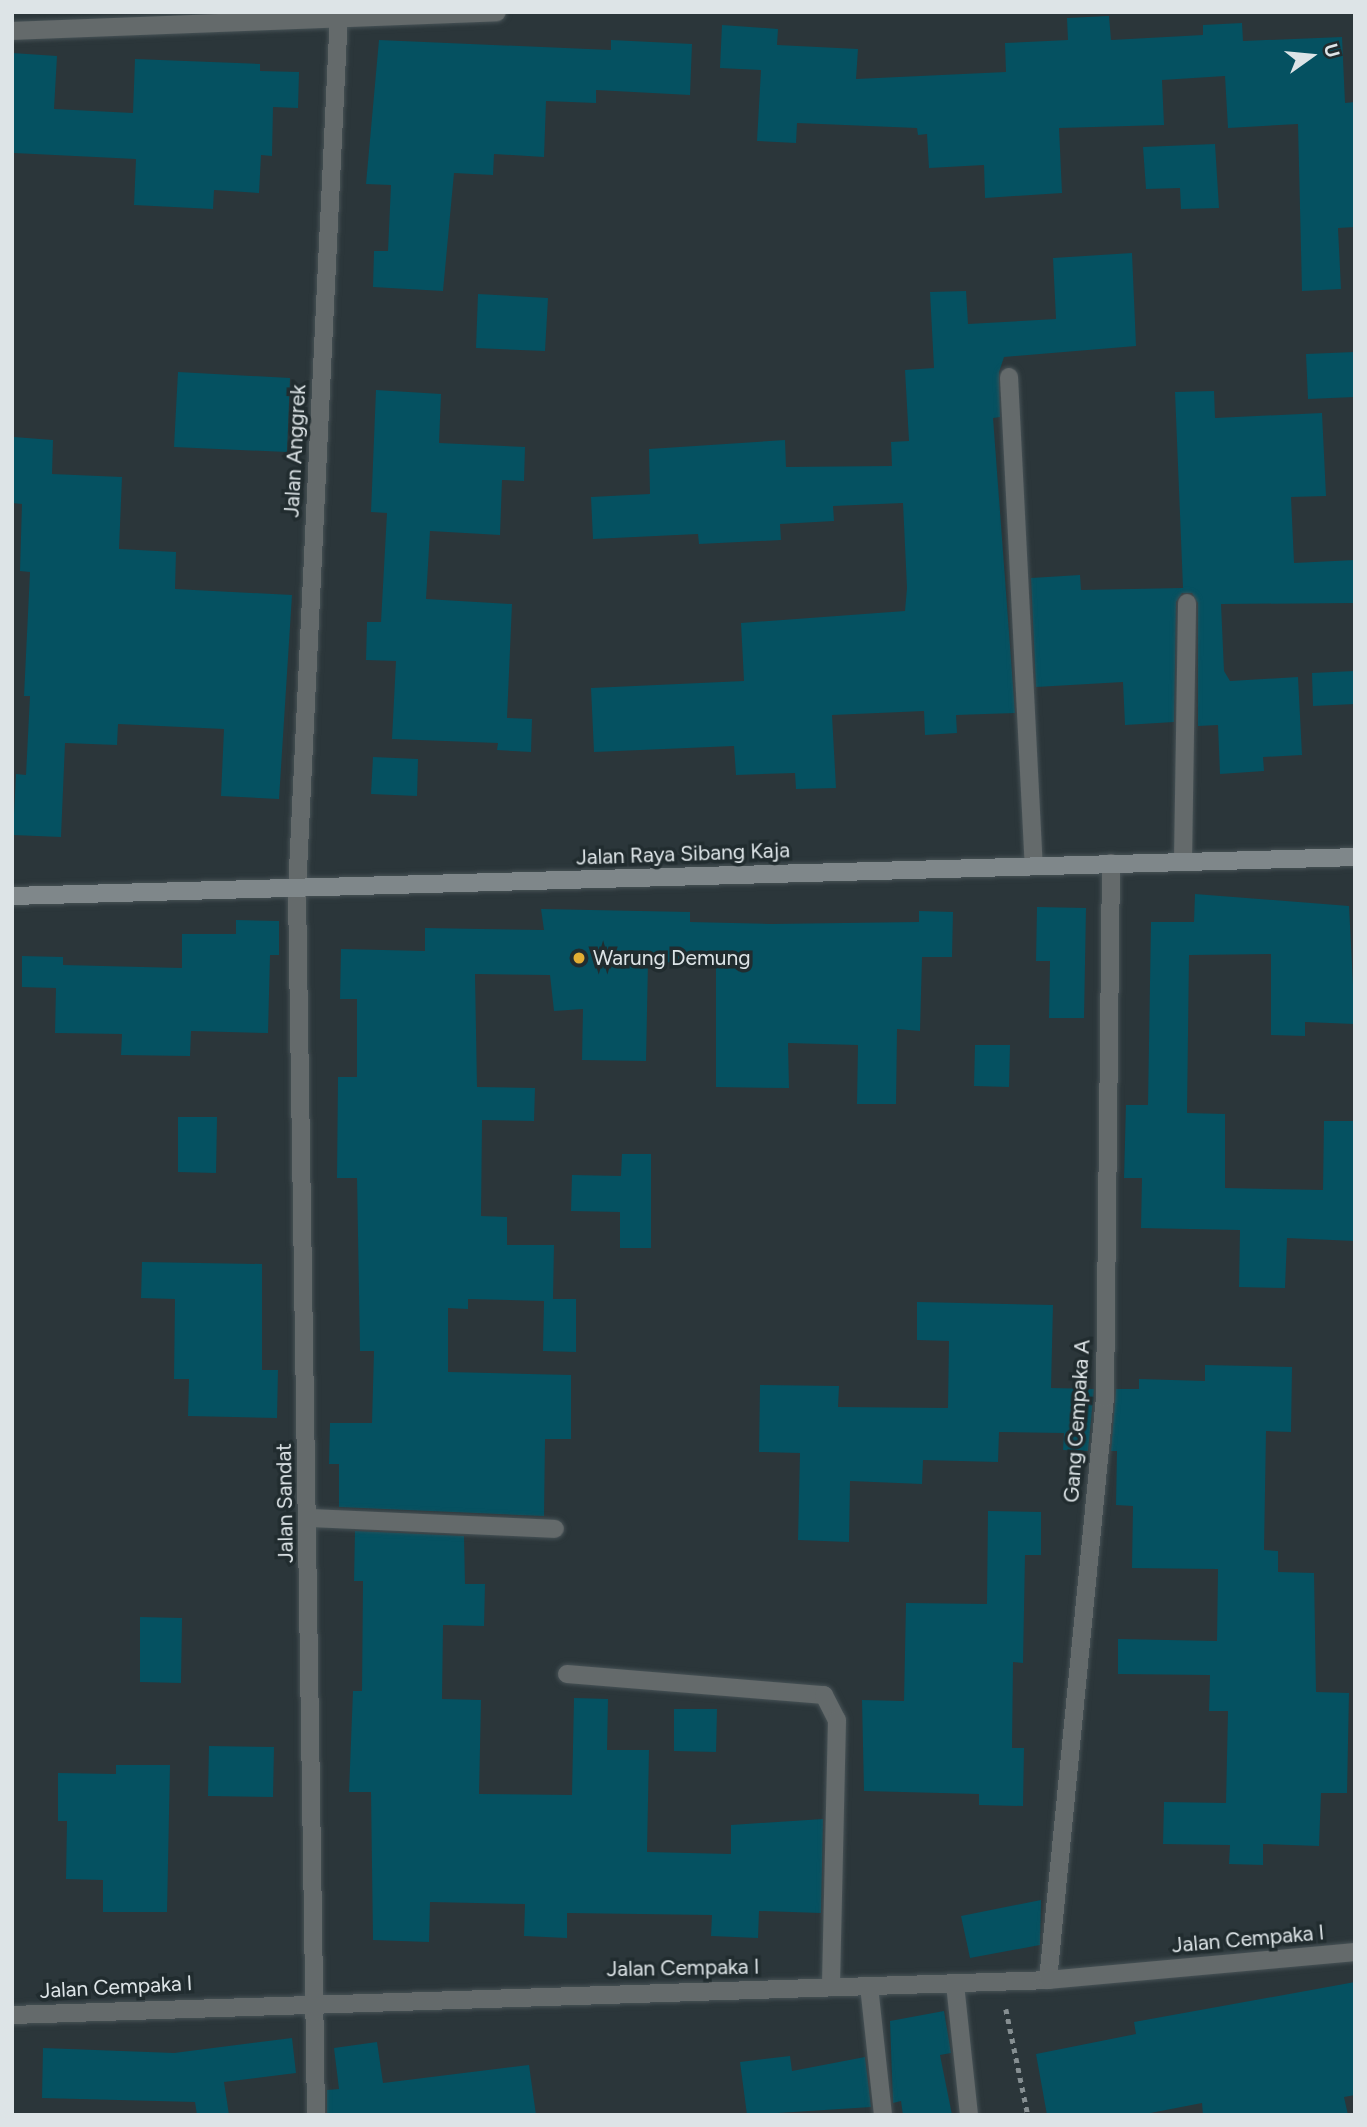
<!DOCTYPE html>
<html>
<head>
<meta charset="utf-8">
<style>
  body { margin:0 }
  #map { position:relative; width:1367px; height:2127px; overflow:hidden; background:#2b363a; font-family:Figtree,sans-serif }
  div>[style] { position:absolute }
  .building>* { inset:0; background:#055161 }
  .path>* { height:4.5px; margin-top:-2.25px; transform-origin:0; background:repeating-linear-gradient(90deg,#868f92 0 5px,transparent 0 10px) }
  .roads { filter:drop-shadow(0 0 2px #475256) drop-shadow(0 0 2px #475256) }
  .street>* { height:18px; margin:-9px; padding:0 9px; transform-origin:9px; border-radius:9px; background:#646a6b }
  .secondary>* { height:18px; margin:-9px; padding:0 9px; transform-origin:9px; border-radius:9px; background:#7f878a }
  .dots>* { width:19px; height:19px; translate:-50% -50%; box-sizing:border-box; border:4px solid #212c2f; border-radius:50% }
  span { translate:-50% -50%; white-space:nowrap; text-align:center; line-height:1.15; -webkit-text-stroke:7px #212c2f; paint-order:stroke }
  .street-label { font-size:21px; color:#dde4e7 }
  .poi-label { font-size:21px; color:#dde4e7 }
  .left { translate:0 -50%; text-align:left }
  .frame { position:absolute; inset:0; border:14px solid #dde4e7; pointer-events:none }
  .north { position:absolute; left:1276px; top:21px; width:70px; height:70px; -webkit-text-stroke:5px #212c2f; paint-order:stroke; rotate:75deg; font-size:19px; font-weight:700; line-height:28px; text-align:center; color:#dde4e7 }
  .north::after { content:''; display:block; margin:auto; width:24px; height:32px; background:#dde4e7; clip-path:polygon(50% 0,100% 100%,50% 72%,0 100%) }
</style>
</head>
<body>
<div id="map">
  <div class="building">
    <i style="clip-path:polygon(1109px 16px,1111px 40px,1203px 35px,1203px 25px,1242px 23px,1243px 41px,1342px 37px,1345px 103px,1355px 102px,1355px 227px,1338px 228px,1341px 289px,1302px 291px,1298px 124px,1228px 128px,1225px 76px,1162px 80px,1164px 125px,1059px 128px,1062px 193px,985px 198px,984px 165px,929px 168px,927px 134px,918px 135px,917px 128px,797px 123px,796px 143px,757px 141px,761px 70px,720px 68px,722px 25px,778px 29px,777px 45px,858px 49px,856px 79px,1006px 72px,1005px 43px,1068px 40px,1067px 18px)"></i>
    <i style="clip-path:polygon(379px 40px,611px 50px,611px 40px,692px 44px,690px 95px,596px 90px,596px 103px,546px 101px,544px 157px,494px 154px,493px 175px,454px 173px,443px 291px,373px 287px,374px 251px,388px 251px,391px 185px,366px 184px)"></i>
    <i style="clip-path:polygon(12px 53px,57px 56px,54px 109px,133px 113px,135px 59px,260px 64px,260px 71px,299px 72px,298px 108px,273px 107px,272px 156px,261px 155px,259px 193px,214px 190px,213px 209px,134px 205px,136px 159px,14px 153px)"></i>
    <i style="clip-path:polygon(1215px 144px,1219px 208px,1181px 209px,1180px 188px,1146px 189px,1143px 147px)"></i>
    <i style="clip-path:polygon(1132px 253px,1136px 346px,1004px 357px,999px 372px,1000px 417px,993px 418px,1015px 713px,956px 715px,957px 733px,925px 735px,924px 711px,832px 715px,836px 788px,796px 789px,795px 773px,736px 775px,734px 746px,594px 752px,591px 688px,744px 681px,741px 623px,905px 611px,907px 588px,903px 503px,833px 506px,834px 521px,780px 524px,781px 540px,699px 544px,698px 534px,593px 539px,591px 497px,650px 494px,649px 449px,785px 440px,786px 467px,892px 466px,891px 442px,909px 441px,905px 370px,934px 368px,930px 292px,966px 291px,968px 324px,1056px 319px,1053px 258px)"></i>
    <i style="clip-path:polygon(478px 294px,548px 298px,545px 351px,476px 348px)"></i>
    <i style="clip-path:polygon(1355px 352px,1355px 397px,1308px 399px,1306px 354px)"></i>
    <i style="clip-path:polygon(178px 372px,290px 378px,287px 452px,174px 447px)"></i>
    <i style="clip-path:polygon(376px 390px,441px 394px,439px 443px,525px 447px,524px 481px,502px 480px,500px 535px,430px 531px,426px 599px,512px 604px,507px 718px,532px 719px,531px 752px,497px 750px,498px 743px,392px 739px,396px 661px,366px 660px,367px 622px,381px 622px,387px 513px,371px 512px)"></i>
    <i style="clip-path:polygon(1214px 391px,1215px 418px,1322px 413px,1326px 496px,1291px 497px,1294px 563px,1355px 560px,1355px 603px,1221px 604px,1224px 671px,1230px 681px,1298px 677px,1302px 755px,1263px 757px,1264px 771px,1220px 774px,1218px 725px,1198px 726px,1198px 603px,1192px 593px,1182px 593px,1176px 602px,1174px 722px,1125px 725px,1123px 682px,1036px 687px,1031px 578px,1080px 575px,1081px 590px,1183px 588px,1175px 392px)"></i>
    <i style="clip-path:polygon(14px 437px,53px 440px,52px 474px,122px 477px,119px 549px,176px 552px,175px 589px,292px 595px,279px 799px,221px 796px,224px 729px,118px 724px,117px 745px,65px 743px,61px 837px,13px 835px,16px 774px,26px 775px,30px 696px,24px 696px,30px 572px,20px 571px,22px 504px,12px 503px)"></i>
    <i style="clip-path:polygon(1355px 671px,1355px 704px,1313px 706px,1312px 673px)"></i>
    <i style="clip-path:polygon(373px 757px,418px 759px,417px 796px,371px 794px)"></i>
    <i style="clip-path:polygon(1195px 894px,1349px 906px,1355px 1024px,1305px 1022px,1305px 1036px,1271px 1035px,1271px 954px,1189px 955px,1187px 1113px,1225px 1114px,1225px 1188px,1323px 1190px,1324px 1121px,1355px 1121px,1355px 1241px,1287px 1238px,1285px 1288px,1239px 1287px,1240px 1230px,1141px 1228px,1142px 1178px,1124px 1178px,1126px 1105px,1148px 1105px,1151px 922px,1194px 922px)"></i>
    <i style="clip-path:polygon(1037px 907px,1086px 908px,1084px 1018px,1049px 1018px,1050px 961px,1036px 961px)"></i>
    <i style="clip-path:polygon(541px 909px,690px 912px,690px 922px,771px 924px,919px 922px,919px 911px,953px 912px,952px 957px,922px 957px,920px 1031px,897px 1029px,896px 1104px,857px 1104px,858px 1045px,788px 1043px,789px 1088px,716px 1087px,716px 963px,648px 962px,646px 1061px,582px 1060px,583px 1009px,554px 1011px,550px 975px,475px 974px,477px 1087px,535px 1088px,534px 1121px,482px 1120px,481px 1216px,507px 1217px,507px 1245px,554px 1245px,553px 1299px,576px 1299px,576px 1352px,543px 1351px,544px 1301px,468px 1299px,468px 1309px,448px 1308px,448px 1372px,571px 1375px,571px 1439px,545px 1439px,544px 1516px,339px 1507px,339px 1464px,329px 1464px,330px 1423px,372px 1423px,374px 1351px,360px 1351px,357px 1178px,337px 1178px,338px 1077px,357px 1077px,357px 999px,340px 999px,341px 949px,425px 951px,425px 928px,544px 930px)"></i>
    <i style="clip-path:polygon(236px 920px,279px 921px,279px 955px,270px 955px,268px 1033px,191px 1031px,190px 1056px,121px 1055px,122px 1034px,55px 1033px,56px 988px,22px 987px,22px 956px,63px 957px,63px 965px,182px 968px,182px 934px,236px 934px)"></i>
    <i style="clip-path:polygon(975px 1045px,1010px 1045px,1009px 1087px,974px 1086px)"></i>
    <i style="clip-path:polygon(178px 1117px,217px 1117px,216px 1173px,178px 1172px)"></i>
    <i style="clip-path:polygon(622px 1154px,651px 1154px,651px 1248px,620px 1248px,620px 1212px,571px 1211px,572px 1175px,621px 1176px)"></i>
    <i style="clip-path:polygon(142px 1262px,262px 1264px,262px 1370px,278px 1370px,277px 1418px,188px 1416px,189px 1379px,174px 1379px,175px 1299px,141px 1298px)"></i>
    <i style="clip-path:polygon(917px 1302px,1053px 1305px,1051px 1388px,1094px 1389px,1088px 1451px,1063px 1450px,1064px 1433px,999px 1432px,998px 1462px,923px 1460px,922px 1484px,850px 1481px,849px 1542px,798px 1540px,800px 1453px,759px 1452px,760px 1385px,839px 1386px,838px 1407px,948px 1408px,949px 1341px,917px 1340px)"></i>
    <i style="clip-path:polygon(1205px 1365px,1292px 1367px,1291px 1432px,1266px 1431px,1264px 1550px,1278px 1551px,1278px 1572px,1314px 1573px,1316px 1692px,1349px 1693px,1347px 1793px,1321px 1793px,1319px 1846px,1263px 1844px,1263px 1865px,1229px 1864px,1230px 1845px,1163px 1844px,1164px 1802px,1226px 1803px,1228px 1711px,1209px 1711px,1210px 1675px,1118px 1674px,1118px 1639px,1217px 1641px,1218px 1569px,1132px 1568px,1133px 1506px,1116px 1505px,1117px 1451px,1111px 1451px,1116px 1389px,1139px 1389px,1139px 1379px,1205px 1381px)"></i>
    <i style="clip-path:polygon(988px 1511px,1041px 1512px,1041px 1555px,1025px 1555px,1023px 1663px,1013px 1662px,1012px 1748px,1024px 1748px,1023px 1806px,979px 1805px,979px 1794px,864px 1791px,862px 1700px,904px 1701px,906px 1603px,987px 1604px)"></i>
    <i style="clip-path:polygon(355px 1531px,464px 1536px,465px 1584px,485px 1584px,484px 1626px,443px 1625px,442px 1699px,481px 1700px,479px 1794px,572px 1795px,574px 1698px,608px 1699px,607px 1750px,649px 1750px,647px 1852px,731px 1854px,731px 1825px,823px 1819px,821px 1913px,759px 1911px,758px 1938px,711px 1936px,712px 1915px,567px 1913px,567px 1938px,524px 1936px,525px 1904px,430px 1902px,429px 1942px,373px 1940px,371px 1792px,349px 1792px,353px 1691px,362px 1691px,363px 1581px,354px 1581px)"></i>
    <i style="clip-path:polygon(140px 1617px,182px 1618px,181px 1683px,140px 1682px)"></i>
    <i style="clip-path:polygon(674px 1709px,717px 1709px,716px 1752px,674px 1751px)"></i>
    <i style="clip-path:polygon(209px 1746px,274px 1747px,273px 1797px,208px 1796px)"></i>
    <i style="clip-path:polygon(116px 1765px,170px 1765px,167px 1912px,103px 1912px,103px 1880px,66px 1879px,67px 1821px,58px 1821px,58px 1773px,116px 1774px)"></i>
    <i style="clip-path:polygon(1041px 1900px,1040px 1945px,970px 1958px,961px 1916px)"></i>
    <i style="clip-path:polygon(1355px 1982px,1355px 2095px,1344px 2097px,1348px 2115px,1203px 2115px,1202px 2103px,1140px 2115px,1047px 2115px,1036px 2054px,1136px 2034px,1134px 2022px)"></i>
    <i style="clip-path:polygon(944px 2011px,951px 2053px,940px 2055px,952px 2115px,903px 2115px,901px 2101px,893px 2103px,890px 2021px)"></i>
    <i style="clip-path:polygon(292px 2038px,296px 2073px,224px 2082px,229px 2115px,197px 2115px,195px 2102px,42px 2098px,43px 2048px,174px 2053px)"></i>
    <i style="clip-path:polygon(377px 2042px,383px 2083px,529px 2065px,536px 2115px,327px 2115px,327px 2090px,339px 2089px,334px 2048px)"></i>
    <i style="clip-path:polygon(790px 2056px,792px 2071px,865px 2057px,871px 2107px,747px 2115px,740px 2062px)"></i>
  </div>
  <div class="path">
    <i style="left:1006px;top:2009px;width:108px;rotate:78.3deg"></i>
  </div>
  <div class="roads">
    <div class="street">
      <i style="left:12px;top:31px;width:485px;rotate:-2.2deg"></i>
      <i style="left:1009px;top:377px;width:488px;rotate:87.1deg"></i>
      <i style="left:1183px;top:861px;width:258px;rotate:-89.1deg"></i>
      <i style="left:308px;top:1518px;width:247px;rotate:2.5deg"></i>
      <i style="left:567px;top:1674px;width:258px;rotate:4.7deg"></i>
      <i style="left:824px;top:1695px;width:28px;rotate:63deg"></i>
      <i style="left:837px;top:1720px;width:266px;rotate:91.3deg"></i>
      <i style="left:1048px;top:1980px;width:585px;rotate:-84.41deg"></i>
      <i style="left:1105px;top:1398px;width:535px;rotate:-89.36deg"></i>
      <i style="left:955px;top:1984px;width:132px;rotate:83.9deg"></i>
      <i style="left:869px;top:1986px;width:130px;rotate:83.8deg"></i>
      <i style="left:12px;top:2015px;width:1037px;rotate:-1.93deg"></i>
      <i style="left:1048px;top:1980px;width:308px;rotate:-5.2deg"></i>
      <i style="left:316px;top:2115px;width:1224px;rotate:-90.89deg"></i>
      <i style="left:297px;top:891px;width:880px;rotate:-87.26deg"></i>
    </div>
    <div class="secondary">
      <i style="left:12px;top:896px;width:1344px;rotate:-1.66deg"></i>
    </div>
  </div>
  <div class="dots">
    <i style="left:579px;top:958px;background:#e3ae34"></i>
  </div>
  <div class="street-label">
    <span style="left:295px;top:451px;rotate:-87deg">Jalan Anggrek</span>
    <span style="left:683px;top:854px;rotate:-2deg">Jalan Raya Sibang Kaja</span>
    <span style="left:1077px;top:1421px;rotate:-86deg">Gang Cempaka A</span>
    <span style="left:285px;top:1503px;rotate:-91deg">Jalan Sandat</span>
    <span style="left:1248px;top:1939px;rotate:-5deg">Jalan Cempaka I</span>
    <span style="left:683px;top:1968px;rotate:-1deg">Jalan Cempaka I</span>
    <span style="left:116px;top:1987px;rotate:-3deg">Jalan Cempaka I</span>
  </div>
  <div class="poi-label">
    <span class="left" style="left:593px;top:958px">Warung Demung</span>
  </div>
  <div class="frame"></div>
  <div class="north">U</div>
</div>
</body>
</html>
